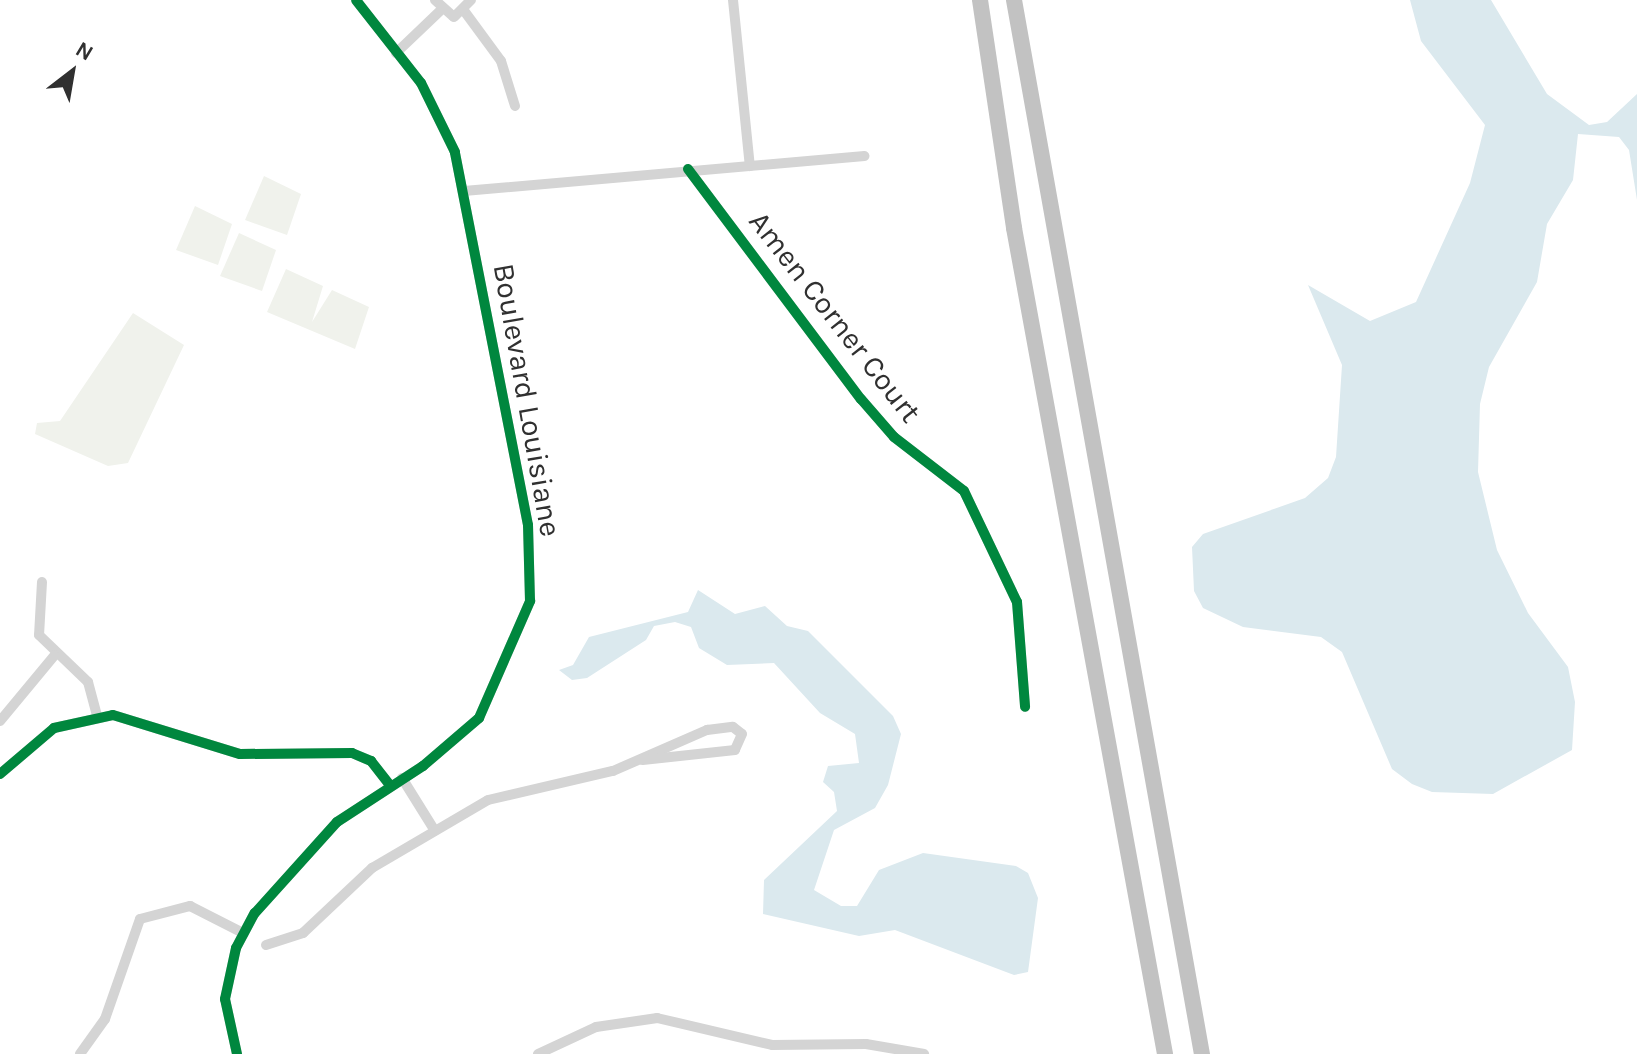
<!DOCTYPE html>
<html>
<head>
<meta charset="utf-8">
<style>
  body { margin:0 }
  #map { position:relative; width:1637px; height:1054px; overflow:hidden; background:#fff; font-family:Karla,sans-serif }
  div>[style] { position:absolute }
  .green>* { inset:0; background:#f0f2ec }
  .water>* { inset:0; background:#dbe9ee }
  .minor>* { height:10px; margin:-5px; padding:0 5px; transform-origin:5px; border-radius:5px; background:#d4d4d4 }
  .highway>* { height:16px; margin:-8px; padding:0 8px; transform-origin:8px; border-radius:8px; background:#c2c2c2 }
  .cycleway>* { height:10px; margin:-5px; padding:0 5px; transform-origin:5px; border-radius:5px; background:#00873e }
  span { translate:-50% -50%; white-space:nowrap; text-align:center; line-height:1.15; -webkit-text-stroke:8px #fff; paint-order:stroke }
  .street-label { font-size:30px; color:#303030 }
  .north { position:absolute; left:32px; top:32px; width:80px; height:80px; -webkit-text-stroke:6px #fff; paint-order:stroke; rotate:31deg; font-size:22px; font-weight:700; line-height:32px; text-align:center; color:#303030 }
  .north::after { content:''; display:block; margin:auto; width:28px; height:36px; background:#303030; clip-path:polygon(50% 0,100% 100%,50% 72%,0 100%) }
</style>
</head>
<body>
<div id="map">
  <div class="green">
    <i style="clip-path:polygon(264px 176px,301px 194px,287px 235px,245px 220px)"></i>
    <i style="clip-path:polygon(195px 206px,232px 224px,218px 265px,176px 250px)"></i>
    <i style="clip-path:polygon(239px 233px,276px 250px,262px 291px,220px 276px)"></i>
    <i style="clip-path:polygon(286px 269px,323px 286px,312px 322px,332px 290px,369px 307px,355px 349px,267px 312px)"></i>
    <i style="clip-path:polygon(133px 313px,184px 345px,128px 463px,108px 466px,35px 434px,37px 423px,60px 421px)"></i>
  </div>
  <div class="water">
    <i style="clip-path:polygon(1410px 0,1491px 0,1547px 94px,1589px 125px,1607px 122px,1637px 94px,1637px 200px,1629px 150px,1619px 137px,1578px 134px,1573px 180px,1547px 224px,1537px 282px,1489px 367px,1480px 404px,1478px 472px,1497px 550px,1528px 613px,1568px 667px,1575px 702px,1572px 750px,1493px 794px,1432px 792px,1412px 784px,1392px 769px,1342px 652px,1321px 637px,1243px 627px,1203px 608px,1194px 591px,1192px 547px,1203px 534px,1305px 498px,1328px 478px,1336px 457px,1342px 365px,1308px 285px,1370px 321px,1416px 302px,1470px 183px,1485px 125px,1421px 41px)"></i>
    <i style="clip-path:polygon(698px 590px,735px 614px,765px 606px,787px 626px,808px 631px,893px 716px,901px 734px,888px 785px,875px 808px,834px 830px,814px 890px,841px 906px,857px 906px,879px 870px,923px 853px,1016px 866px,1028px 873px,1038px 898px,1028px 972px,1014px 975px,895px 930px,859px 936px,763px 914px,764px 880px,837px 811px,834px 792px,823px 782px,828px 766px,859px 763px,855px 734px,820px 713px,774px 663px,727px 665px,699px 648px,691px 627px,675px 622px,654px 626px,646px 640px,587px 678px,572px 680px,559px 670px,573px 665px,589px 637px,688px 612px)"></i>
  </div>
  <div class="minor">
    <i style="left:435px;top:0;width:25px;rotate:42deg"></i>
    <i style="left:454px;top:17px;width:24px;rotate:-45deg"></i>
    <i style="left:733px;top:0;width:167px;rotate:84.2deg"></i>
    <i style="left:465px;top:12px;width:61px;rotate:53.7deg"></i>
    <i style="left:501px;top:61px;width:47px;rotate:72.7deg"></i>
    <i style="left:396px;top:53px;width:61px;rotate:-43.7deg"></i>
    <i style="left:688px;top:169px;width:288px;rotate:53.1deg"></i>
    <i style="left:861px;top:399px;width:50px;rotate:49deg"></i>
    <i style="left:894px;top:437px;width:88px;rotate:37.6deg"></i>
    <i style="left:964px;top:491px;width:123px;rotate:64.5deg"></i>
    <i style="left:1017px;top:602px;width:105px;rotate:85.6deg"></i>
    <i style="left:464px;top:191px;width:402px;rotate:-5deg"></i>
    <i style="left:42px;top:582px;width:53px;rotate:93.2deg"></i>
    <i style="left:39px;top:635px;width:68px;rotate:43.8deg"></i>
    <i style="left:88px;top:682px;width:35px;rotate:75deg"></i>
    <i style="left:0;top:721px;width:85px;rotate:-50.3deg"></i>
    <i style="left:0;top:774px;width:71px;rotate:-40.4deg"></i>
    <i style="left:54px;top:728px;width:60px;rotate:-12.4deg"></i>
    <i style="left:113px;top:715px;width:133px;rotate:17.1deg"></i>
    <i style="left:240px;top:754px;width:112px;rotate:-0.5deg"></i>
    <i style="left:352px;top:753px;width:21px;rotate:23deg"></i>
    <i style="left:371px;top:761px;width:31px;rotate:52deg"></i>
    <i style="left:402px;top:778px;width:62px;rotate:58.1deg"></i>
    <i style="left:266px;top:945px;width:39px;rotate:-18deg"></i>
    <i style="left:303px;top:933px;width:95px;rotate:-43.3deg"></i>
    <i style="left:372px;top:868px;width:134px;rotate:-30.4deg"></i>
    <i style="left:488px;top:800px;width:128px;rotate:-13.1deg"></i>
    <i style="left:613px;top:771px;width:103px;rotate:-23.6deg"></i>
    <i style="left:707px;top:730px;width:26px;rotate:-7deg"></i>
    <i style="left:733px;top:727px;width:11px;rotate:38deg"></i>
    <i style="left:742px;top:734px;width:17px;rotate:114deg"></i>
    <i style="left:735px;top:750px;width:93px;rotate:173.8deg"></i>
    <i style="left:80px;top:1054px;width:43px;rotate:-54.5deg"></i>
    <i style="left:105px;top:1019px;width:106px;rotate:-70.7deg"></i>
    <i style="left:140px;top:919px;width:52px;rotate:-14.6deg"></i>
    <i style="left:190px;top:906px;width:59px;rotate:27deg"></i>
    <i style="left:237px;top:1054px;width:56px;rotate:-102.3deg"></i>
    <i style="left:225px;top:999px;width:52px;rotate:-77.8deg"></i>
    <i style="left:236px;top:948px;width:40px;rotate:-62deg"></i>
    <i style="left:255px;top:913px;width:122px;rotate:-48deg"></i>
    <i style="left:337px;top:822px;width:103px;rotate:-33.1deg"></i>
    <i style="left:423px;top:766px;width:74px;rotate:-40.6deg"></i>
    <i style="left:479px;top:718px;width:128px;rotate:-66.4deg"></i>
    <i style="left:530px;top:601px;width:76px;rotate:-91.5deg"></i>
    <i style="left:528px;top:525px;width:380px;rotate:-101.1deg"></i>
    <i style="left:455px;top:152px;width:77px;rotate:-116.2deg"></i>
    <i style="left:421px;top:83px;width:105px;rotate:-128.1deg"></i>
    <i style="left:538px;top:1054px;width:64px;rotate:-25deg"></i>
    <i style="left:596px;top:1027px;width:62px;rotate:-8.4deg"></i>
    <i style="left:657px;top:1018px;width:118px;rotate:13.2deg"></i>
    <i style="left:772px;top:1045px;width:94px;rotate:-0.6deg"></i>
    <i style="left:866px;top:1044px;width:59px;rotate:9.8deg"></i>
  </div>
  <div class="highway">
    <i style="left:980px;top:0;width:231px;rotate:81.5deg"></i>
    <i style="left:1014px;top:228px;width:840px;rotate:79.64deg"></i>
    <i style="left:1014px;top:0;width:1071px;rotate:79.89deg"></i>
  </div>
  <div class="cycleway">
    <i style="left:688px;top:169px;width:288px;rotate:53.1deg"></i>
    <i style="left:861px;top:399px;width:50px;rotate:49deg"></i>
    <i style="left:894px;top:437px;width:88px;rotate:37.6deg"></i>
    <i style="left:964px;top:491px;width:123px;rotate:64.5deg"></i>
    <i style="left:1017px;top:602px;width:105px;rotate:85.6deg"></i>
    <i style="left:0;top:774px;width:71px;rotate:-40.4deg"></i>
    <i style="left:54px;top:728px;width:60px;rotate:-12.4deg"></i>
    <i style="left:113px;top:715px;width:133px;rotate:17.1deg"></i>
    <i style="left:240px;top:754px;width:112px;rotate:-0.5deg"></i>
    <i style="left:352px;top:753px;width:21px;rotate:23deg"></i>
    <i style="left:371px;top:761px;width:31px;rotate:52deg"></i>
    <i style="left:237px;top:1054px;width:56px;rotate:-102.3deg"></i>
    <i style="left:225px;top:999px;width:52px;rotate:-77.8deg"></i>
    <i style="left:236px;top:948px;width:40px;rotate:-62deg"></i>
    <i style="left:255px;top:913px;width:122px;rotate:-48deg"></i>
    <i style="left:337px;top:822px;width:103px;rotate:-33.1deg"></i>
    <i style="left:423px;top:766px;width:74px;rotate:-40.6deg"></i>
    <i style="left:479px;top:718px;width:128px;rotate:-66.4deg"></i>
    <i style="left:530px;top:601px;width:76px;rotate:-91.5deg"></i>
    <i style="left:528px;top:525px;width:380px;rotate:-101.1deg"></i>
    <i style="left:455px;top:152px;width:77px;rotate:-116.2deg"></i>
    <i style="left:421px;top:83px;width:105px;rotate:-128.1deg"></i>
  </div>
  <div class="street-label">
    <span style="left:835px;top:317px;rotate:52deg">Amen Corner Court</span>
    <span style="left:527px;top:400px;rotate:80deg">Boulevard Louisiane</span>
  </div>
  <div class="north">N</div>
</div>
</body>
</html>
